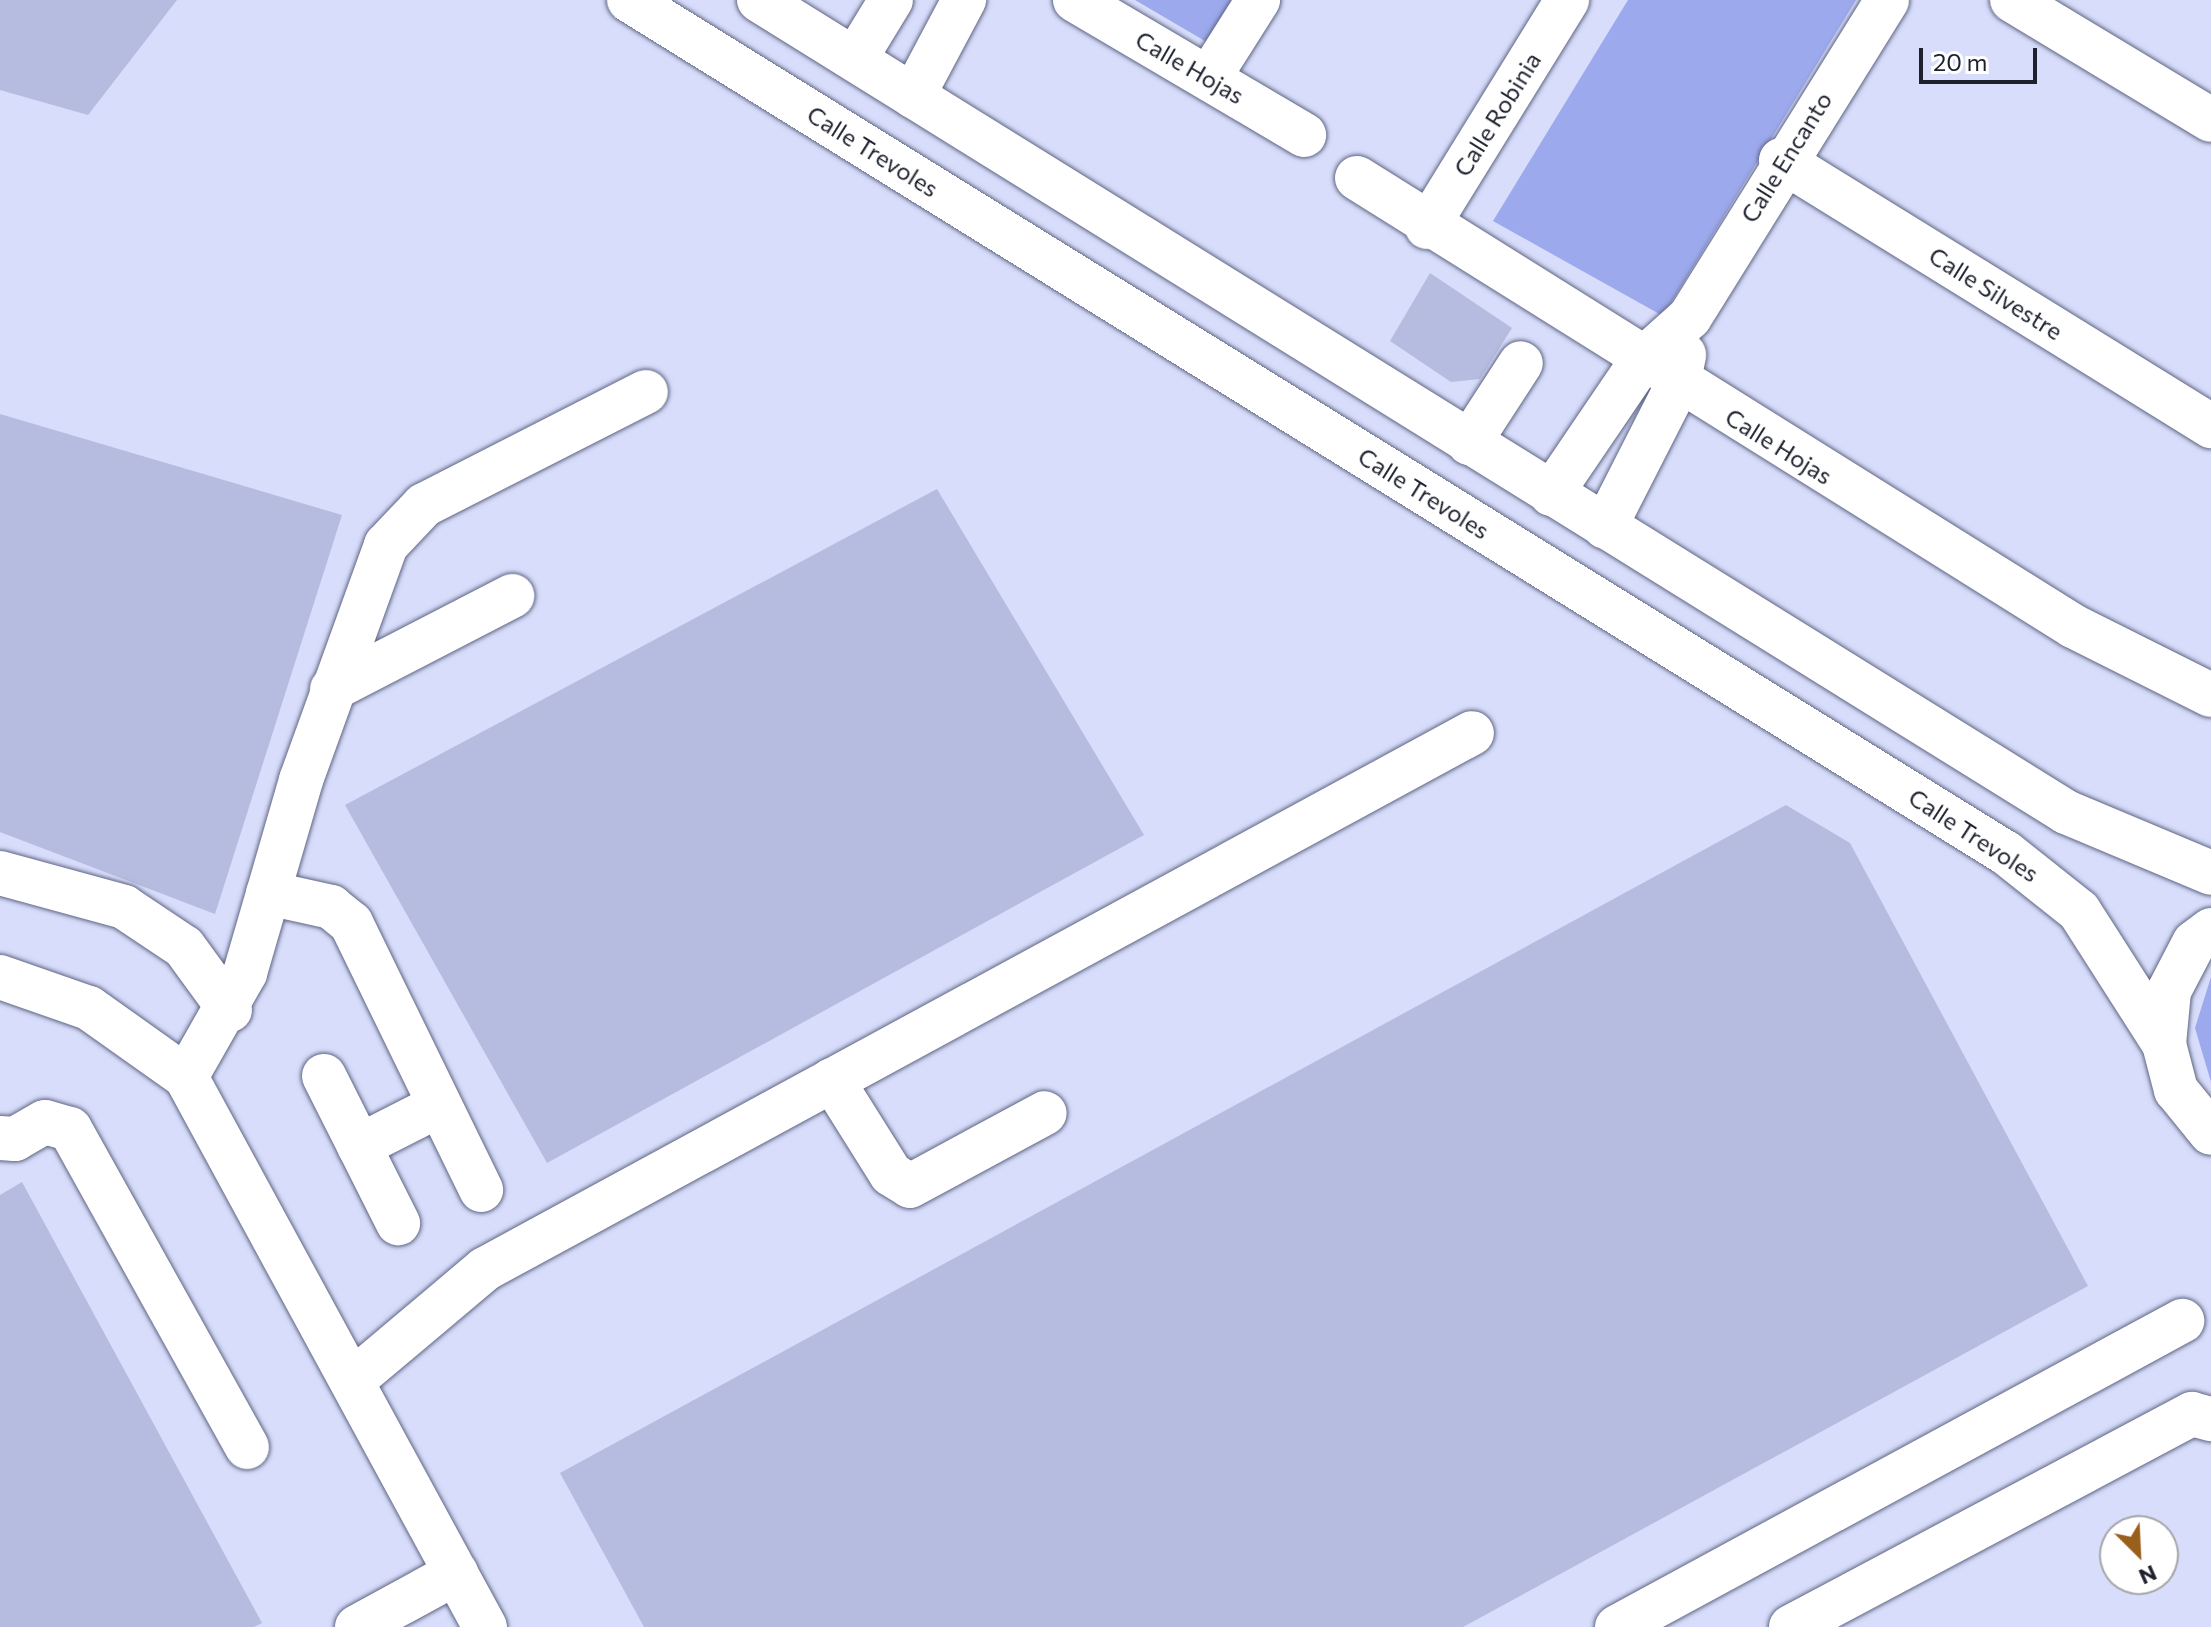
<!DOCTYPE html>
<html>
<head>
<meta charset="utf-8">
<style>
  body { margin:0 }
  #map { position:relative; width:2211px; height:1627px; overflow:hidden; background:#d7ddfa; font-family:Commissioner,sans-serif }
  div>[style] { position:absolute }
  .green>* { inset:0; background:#9ca9ec }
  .building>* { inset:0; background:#b5bcdf }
  .roads { filter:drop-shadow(0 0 2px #5f6584) drop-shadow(0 0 2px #5f6584) }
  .minor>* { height:44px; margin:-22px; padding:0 22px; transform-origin:22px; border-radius:22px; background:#fff }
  span { translate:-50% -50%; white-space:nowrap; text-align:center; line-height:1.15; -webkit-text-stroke:6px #fff; paint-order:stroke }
  .street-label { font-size:24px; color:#1d202d }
  .north { position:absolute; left:2099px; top:1515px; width:80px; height:80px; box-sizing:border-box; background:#fff; border:2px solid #a5a6ab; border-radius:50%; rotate:156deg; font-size:22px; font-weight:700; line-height:32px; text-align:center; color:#1d202d }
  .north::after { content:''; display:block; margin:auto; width:28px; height:36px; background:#99601c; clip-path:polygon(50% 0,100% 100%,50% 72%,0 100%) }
  .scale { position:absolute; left:1919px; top:48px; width:118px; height:36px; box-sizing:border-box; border:4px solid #1d202d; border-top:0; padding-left:10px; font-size:24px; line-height:28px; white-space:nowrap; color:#1d202d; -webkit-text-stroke:6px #fff; paint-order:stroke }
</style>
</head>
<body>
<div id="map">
  <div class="green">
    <i style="clip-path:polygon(1135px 0,1235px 0,1210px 44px)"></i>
    <i style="clip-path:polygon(1628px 0,1856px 0,1663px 316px,1493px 221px)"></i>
    <i style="clip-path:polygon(2211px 977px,2211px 1082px,2195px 1028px)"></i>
  </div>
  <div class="building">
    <i style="clip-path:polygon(0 0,177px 0,88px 115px,0 90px)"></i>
    <i style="clip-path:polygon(1430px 273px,1512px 328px,1480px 379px,1451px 382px,1390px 341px)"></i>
    <i style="clip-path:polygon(0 414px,342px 515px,215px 914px,0 832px)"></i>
    <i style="clip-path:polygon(937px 489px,1144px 835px,547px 1163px,345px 805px)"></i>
    <i style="clip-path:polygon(1786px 805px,1850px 843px,2088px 1286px,1463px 1627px,644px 1627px,560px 1473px)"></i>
    <i style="clip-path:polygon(22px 1182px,262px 1623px,254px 1627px,0 1627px,0 1195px)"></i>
  </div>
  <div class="roads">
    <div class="minor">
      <i style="left:629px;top:0;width:1620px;rotate:31.78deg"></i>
      <i style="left:2006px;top:853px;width:93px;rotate:38.5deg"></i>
      <i style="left:2079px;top:911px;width:158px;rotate:57.4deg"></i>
      <i style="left:759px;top:0;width:1539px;rotate:31.85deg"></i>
      <i style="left:2066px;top:812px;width:157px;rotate:22.8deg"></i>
      <i style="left:1075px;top:0;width:266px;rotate:30.5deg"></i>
      <i style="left:2012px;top:0;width:232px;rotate:31.1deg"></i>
      <i style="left:855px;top:59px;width:69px;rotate:-58.6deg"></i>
      <i style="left:1210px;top:76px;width:90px;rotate:-57.7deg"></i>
      <i style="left:913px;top:96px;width:109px;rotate:-62deg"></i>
      <i style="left:1781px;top:160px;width:506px;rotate:31.74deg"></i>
      <i style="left:1357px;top:178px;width:845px;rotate:32.03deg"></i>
      <i style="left:2073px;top:626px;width:154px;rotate:26.6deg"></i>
      <i style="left:1427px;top:227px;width:267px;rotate:-58.3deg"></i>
      <i style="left:1469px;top:443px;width:95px;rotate:-57deg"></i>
      <i style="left:1551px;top:494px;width:162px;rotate:-55.8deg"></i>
      <i style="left:1642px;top:360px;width:64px;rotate:-41.9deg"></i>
      <i style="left:1690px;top:317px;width:373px;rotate:-58.1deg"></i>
      <i style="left:1605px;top:527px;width:161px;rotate:-63deg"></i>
      <i style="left:1678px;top:384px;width:30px;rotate:-78deg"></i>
      <i style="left:332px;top:689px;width:203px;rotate:-27.3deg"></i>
      <i style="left:0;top:873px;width:129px;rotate:15.3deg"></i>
      <i style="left:124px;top:907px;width:72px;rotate:33.7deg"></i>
      <i style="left:184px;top:947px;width:78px;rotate:53.9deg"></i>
      <i style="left:268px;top:893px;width:65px;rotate:12.5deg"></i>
      <i style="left:331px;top:907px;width:26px;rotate:39deg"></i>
      <i style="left:351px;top:923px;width:297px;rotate:64deg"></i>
      <i style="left:2211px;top:930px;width:21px;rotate:143deg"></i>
      <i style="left:2194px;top:943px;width:54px;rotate:117.5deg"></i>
      <i style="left:2169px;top:991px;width:53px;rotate:95.4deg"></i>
      <i style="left:2164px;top:1044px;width:48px;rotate:75.4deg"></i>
      <i style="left:2176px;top:1090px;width:55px;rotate:50.9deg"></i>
      <i style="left:0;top:977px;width:94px;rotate:19.2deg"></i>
      <i style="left:89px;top:1008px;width:119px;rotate:35.4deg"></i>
      <i style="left:186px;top:1077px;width:626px;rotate:61.47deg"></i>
      <i style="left:324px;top:1076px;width:165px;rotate:63.3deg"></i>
      <i style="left:186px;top:1077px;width:120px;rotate:-60.4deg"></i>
      <i style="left:245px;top:973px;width:201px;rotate:-73.8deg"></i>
      <i style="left:301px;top:780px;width:250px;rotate:-70.1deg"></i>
      <i style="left:386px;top:545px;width:55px;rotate:-46.5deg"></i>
      <i style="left:424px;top:505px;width:249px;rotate:-27deg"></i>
      <i style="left:832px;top:1080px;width:111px;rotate:57.9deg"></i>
      <i style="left:891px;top:1174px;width:22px;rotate:32deg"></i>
      <i style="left:910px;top:1186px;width:153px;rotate:-28.4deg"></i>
      <i style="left:0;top:1138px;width:15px;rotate:4deg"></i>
      <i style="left:15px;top:1139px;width:34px;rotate:-30deg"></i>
      <i style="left:45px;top:1122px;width:26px;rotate:16deg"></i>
      <i style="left:70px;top:1129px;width:364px;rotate:60.9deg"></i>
      <i style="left:359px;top:1146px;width:89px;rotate:-26.9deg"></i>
      <i style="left:352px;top:1381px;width:174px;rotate:-40.1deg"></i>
      <i style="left:485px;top:1269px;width:1123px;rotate:-28.5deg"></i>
      <i style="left:357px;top:1627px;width:113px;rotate:-28.6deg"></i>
      <i style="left:1617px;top:1627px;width:643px;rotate:-28.44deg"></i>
      <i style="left:1791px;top:1627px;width:454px;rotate:-28deg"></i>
      <i style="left:2192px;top:1414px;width:20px;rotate:15deg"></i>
    </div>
  </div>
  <div class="street-label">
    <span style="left:1190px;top:67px;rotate:30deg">Calle Hojas</span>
    <span style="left:1497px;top:114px;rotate:-58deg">Calle Robinia</span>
    <span style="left:873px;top:151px;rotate:32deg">Calle Trevoles</span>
    <span style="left:1786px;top:157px;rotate:-58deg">Calle Encanto</span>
    <span style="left:1996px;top:293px;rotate:32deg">Calle Silvestre</span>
    <span style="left:1779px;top:446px;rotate:32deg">Calle Hojas</span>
    <span style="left:1424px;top:493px;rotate:32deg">Calle Trevoles</span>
    <span style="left:1974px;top:835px;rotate:33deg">Calle Trevoles</span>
  </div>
  <div class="north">N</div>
  <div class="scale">20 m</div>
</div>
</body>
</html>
